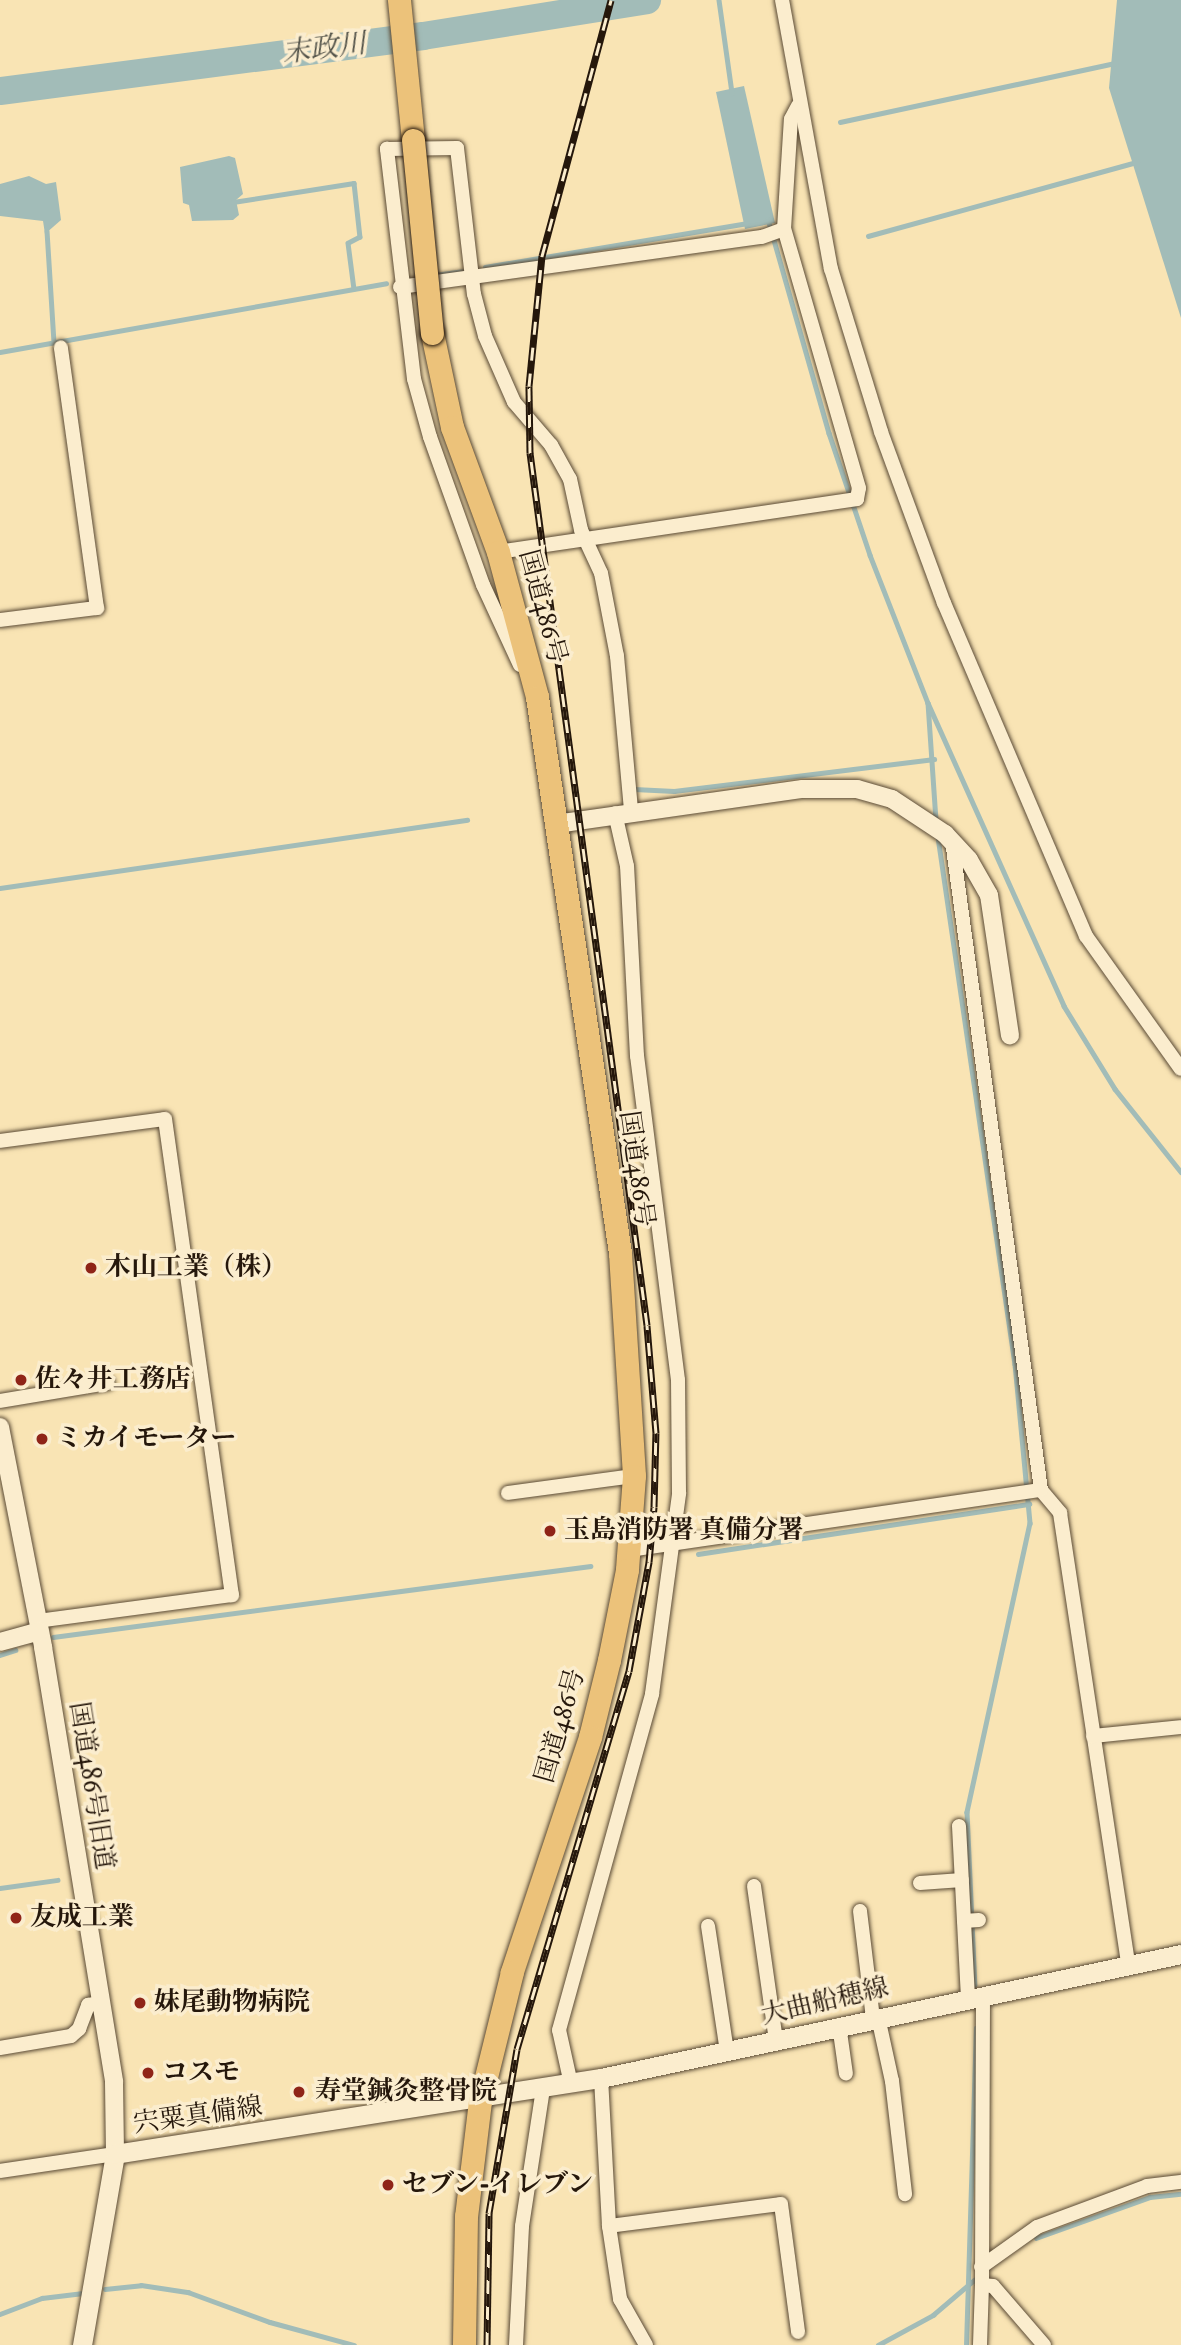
<!DOCTYPE html>
<html>
<head>
<meta charset="utf-8">
<style>
  body { margin:0 }
  #map { position:relative; width:1181px; height:2345px; overflow:hidden; background:#f9e4b4; font-family:"IM FELL Double Pica","Noto Serif JP",serif }
  div>[style] { position:absolute }
  .water>* { inset:0; background:#a2bcb8 }
  .stream>* { height:4.5px; margin:-2.25px; padding:0 2.25px; transform-origin:2.25px; border-radius:2.25px; background:#a2bcb8 }
  .river>* { height:28px; margin:-14px; padding:0 14px; transform-origin:14px; border-radius:14px; background:#a2bcb8 }
  .roads { filter:drop-shadow(0 0 2px #5a4a35) drop-shadow(0 0 2px #5a4a35) }
  .minor>* { height:14px; margin:-7px; padding:0 7px; transform-origin:7px; border-radius:7px; background:#fbedce }
  .tertiary>* { height:18px; margin:-9px; padding:0 9px; transform-origin:9px; border-radius:9px; background:#fbedce }
  .secondary>* { height:19px; margin:-9.5px; padding:0 9.5px; transform-origin:9.5px; border-radius:9.5px; background:#fbedce }
  .trunk>* { height:23px; margin:-11.5px; padding:0 11.5px; transform-origin:11.5px; border-radius:11.5px; background:#ecc27a }
  .rail>* { height:7px; margin-top:-3.5px; transform-origin:0; background:repeating-linear-gradient(90deg,#fbedce 0 13px,#25170b 0 26px); box-sizing:border-box; border-block:2px solid #25170b }
  .bridges { filter:drop-shadow(0 0 2px #25170b) drop-shadow(0 0 2px #25170b) }
  .trunk-bridge>* { height:23px; margin:-11.5px; padding:0 11.5px; transform-origin:11.5px; border-radius:11.5px; background:#ecc27a }
  .dots>* { width:19px; height:19px; translate:-50% -50%; box-sizing:border-box; border:4px solid #fbedce; border-radius:50% }
  span { translate:-50% -50%; white-space:nowrap; text-align:center; line-height:1.15; -webkit-text-stroke:7px #fbedce; paint-order:stroke }
  .street-label { font-size:26px; color:#25170b }
  .poi-label { font-size:26px; color:#25170b; font-weight:700 }
  .left { translate:0 -50%; text-align:left }
  .water-label { font-size:28px; color:#515148; font-style:italic }
</style>
</head>
<body>
<div id="map">
  <div class="water">
    <i style="clip-path:polygon(1117px 0,1181px 0,1181px 318px,1109px 88px)"></i>
    <i style="clip-path:polygon(744px 86px,775px 223px,745px 229px,716px 92px)"></i>
    <i style="clip-path:polygon(229px 156px,235px 158px,243px 194px,236px 200px,239px 215px,233px 220px,192px 221px,189px 205px,183px 203px,180px 167px)"></i>
    <i style="clip-path:polygon(29px 176px,46px 184px,56px 182px,61px 220px,45px 234px,43px 221px,0 216px,0 184px)"></i>
  </div>
  <div class="stream">
    <i style="left:719px;top:0;width:94px;rotate:82deg"></i>
    <i style="left:840px;top:122px;width:282px;rotate:-12.1deg"></i>
    <i style="left:233px;top:202px;width:122px;rotate:-8.9deg"></i>
    <i style="left:354px;top:183px;width:54px;rotate:83.7deg"></i>
    <i style="left:360px;top:237px;width:13px;rotate:153deg"></i>
    <i style="left:348px;top:243px;width:46px;rotate:82.6deg"></i>
    <i style="left:768px;top:219px;width:223px;rotate:74.1deg"></i>
    <i style="left:829px;top:433px;width:129px;rotate:71.4deg"></i>
    <i style="left:870px;top:555px;width:159px;rotate:68.6deg"></i>
    <i style="left:928px;top:703px;width:332px;rotate:65.8deg"></i>
    <i style="left:1064px;top:1006px;width:97px;rotate:58.4deg"></i>
    <i style="left:1115px;top:1089px;width:106px;rotate:51.5deg"></i>
    <i style="left:47px;top:231px;width:110px;rotate:86.4deg"></i>
    <i style="left:868px;top:236px;width:279px;rotate:-15.4deg"></i>
    <i style="left:485px;top:267px;width:266px;rotate:-9.5deg"></i>
    <i style="left:435px;top:275px;width:27px;rotate:-8deg"></i>
    <i style="left:0;top:352px;width:392px;rotate:-10.1deg"></i>
    <i style="left:928px;top:703px;width:118px;rotate:86.1deg"></i>
    <i style="left:634px;top:789px;width:40px;rotate:2.9deg"></i>
    <i style="left:674px;top:791px;width:262px;rotate:-7deg"></i>
    <i style="left:938px;top:837px;width:533px;rotate:81.69deg"></i>
    <i style="left:1015px;top:1364px;width:160px;rotate:84.6deg"></i>
    <i style="left:1030px;top:1523px;width:296px;rotate:102.3deg"></i>
    <i style="left:967px;top:1812px;width:173px;rotate:87.4deg"></i>
    <i style="left:0;top:888px;width:472px;rotate:-8.3deg"></i>
    <i style="left:698px;top:1554px;width:335px;rotate:-8.6deg"></i>
    <i style="left:53px;top:1637px;width:542px;rotate:-7.53deg"></i>
    <i style="left:0;top:1655px;width:16px;rotate:-18deg"></i>
    <i style="left:0;top:1888px;width:58px;rotate:-8deg"></i>
    <i style="left:1036px;top:2238px;width:121px;rotate:-19.8deg"></i>
    <i style="left:1150px;top:2197px;width:31px;rotate:-6deg"></i>
    <i style="left:105px;top:2289px;width:36px;rotate:-6deg"></i>
    <i style="left:141px;top:2285px;width:48px;rotate:8.5deg"></i>
    <i style="left:188px;top:2292px;width:87px;rotate:20.1deg"></i>
    <i style="left:270px;top:2322px;width:87px;rotate:15.3deg"></i>
    <i style="left:0;top:2314px;width:45px;rotate:-20.9deg"></i>
    <i style="left:42px;top:2298px;width:39px;rotate:-7deg"></i>
    <i style="left:878px;top:2345px;width:63px;rotate:-28.6deg"></i>
    <i style="left:933px;top:2315px;width:54px;rotate:-40.5deg"></i>
    <i style="left:966px;top:2345px;width:317px;rotate:-88.2deg"></i>
  </div>
  <div class="river">
    <i style="left:0;top:91px;width:427px;rotate:-7.4deg"></i>
    <i style="left:423px;top:36px;width:227px;rotate:-9.1deg"></i>
  </div>
  <div class="roads">
    <div class="minor">
      <i style="left:782px;top:0;width:273px;rotate:79.7deg"></i>
      <i style="left:831px;top:269px;width:170px;rotate:72.9deg"></i>
      <i style="left:881px;top:432px;width:182px;rotate:69.8deg"></i>
      <i style="left:944px;top:603px;width:362px;rotate:66.9deg"></i>
      <i style="left:1086px;top:936px;width:163px;rotate:54.5deg"></i>
      <i style="left:400px;top:287px;width:365px;rotate:-7.9deg"></i>
      <i style="left:762px;top:237px;width:23px;rotate:-20deg"></i>
      <i style="left:498px;top:552px;width:363px;rotate:-8.4deg"></i>
      <i style="left:857px;top:499px;width:11px;rotate:-80deg"></i>
      <i style="left:859px;top:488px;width:270px;rotate:-106.1deg"></i>
      <i style="left:784px;top:229px;width:110px;rotate:-86.4deg"></i>
      <i style="left:791px;top:119px;width:15px;rotate:-62deg"></i>
      <i style="left:0;top:620px;width:98px;rotate:-7.1deg"></i>
      <i style="left:97px;top:608px;width:263px;rotate:-97.9deg"></i>
      <i style="left:520px;top:665px;width:88px;rotate:-114.8deg"></i>
      <i style="left:483px;top:585px;width:157px;rotate:-109.7deg"></i>
      <i style="left:430px;top:437px;width:60px;rotate:-105.4deg"></i>
      <i style="left:414px;top:379px;width:232px;rotate:-96.7deg"></i>
      <i style="left:387px;top:149px;width:70px;rotate:-0.8deg"></i>
      <i style="left:457px;top:148px;width:147px;rotate:83.4deg"></i>
      <i style="left:474px;top:294px;width:43px;rotate:75.3deg"></i>
      <i style="left:485px;top:336px;width:72px;rotate:66.3deg"></i>
      <i style="left:514px;top:402px;width:57px;rotate:49.3deg"></i>
      <i style="left:551px;top:445px;width:39px;rotate:61deg"></i>
      <i style="left:570px;top:479px;width:52px;rotate:77.8deg"></i>
      <i style="left:581px;top:530px;width:47px;rotate:65.1deg"></i>
      <i style="left:601px;top:573px;width:85px;rotate:79.1deg"></i>
      <i style="left:617px;top:656px;width:155px;rotate:84.8deg"></i>
      <i style="left:952px;top:841px;width:655px;rotate:82.19deg"></i>
      <i style="left:1041px;top:1490px;width:30px;rotate:50deg"></i>
      <i style="left:1060px;top:1513px;width:457px;rotate:81.4deg"></i>
      <i style="left:0;top:1141px;width:166px;rotate:-7.6deg"></i>
      <i style="left:165px;top:1119px;width:481px;rotate:82deg"></i>
      <i style="left:232px;top:1595px;width:196px;rotate:172.4deg"></i>
      <i style="left:0;top:1401px;width:109px;rotate:-9.5deg"></i>
      <i style="left:508px;top:1493px;width:127px;rotate:-7.7deg"></i>
      <i style="left:629px;top:1550px;width:416px;rotate:-8.3deg"></i>
      <i style="left:1093px;top:1736px;width:88px;rotate:-5.8deg"></i>
      <i style="left:959px;top:1826px;width:171px;rotate:87deg"></i>
      <i style="left:920px;top:1883px;width:42px;rotate:-4.1deg"></i>
      <i style="left:754px;top:1886px;width:157px;rotate:81.9deg"></i>
      <i style="left:860px;top:1911px;width:108px;rotate:83.1deg"></i>
      <i style="left:964px;top:1921px;width:15px;rotate:-4deg"></i>
      <i style="left:708px;top:1926px;width:126px;rotate:81.4deg"></i>
      <i style="left:983px;top:1995px;width:290px;rotate:90.2deg"></i>
      <i style="left:982px;top:2285px;width:11px;rotate:5deg"></i>
      <i style="left:993px;top:2286px;width:78px;rotate:49.2deg"></i>
      <i style="left:878px;top:2017px;width:66px;rotate:77.7deg"></i>
      <i style="left:892px;top:2081px;width:114px;rotate:83.4deg"></i>
      <i style="left:839px;top:2025px;width:49px;rotate:81.9deg"></i>
      <i style="left:0;top:2048px;width:72px;rotate:-9.6deg"></i>
      <i style="left:71px;top:2036px;width:11px;rotate:-41deg"></i>
      <i style="left:79px;top:2029px;width:26px;rotate:-69deg"></i>
      <i style="left:88px;top:2005px;width:13px;rotate:-9deg"></i>
      <i style="left:601px;top:2078px;width:148px;rotate:86.9deg"></i>
      <i style="left:609px;top:2226px;width:74px;rotate:81.4deg"></i>
      <i style="left:620px;top:2299px;width:53px;rotate:60.5deg"></i>
      <i style="left:571px;top:2084px;width:55px;rotate:-102.5deg"></i>
      <i style="left:559px;top:2030px;width:349px;rotate:-74.5deg"></i>
      <i style="left:652px;top:1694px;width:203px;rotate:-82.3deg"></i>
      <i style="left:679px;top:1493px;width:113px;rotate:-90.5deg"></i>
      <i style="left:678px;top:1380px;width:327px;rotate:-97.2deg"></i>
      <i style="left:637px;top:1056px;width:190px;rotate:-93deg"></i>
      <i style="left:627px;top:866px;width:54px;rotate:-102.8deg"></i>
      <i style="left:0;top:2171px;width:116px;rotate:-8.4deg"></i>
      <i style="left:609px;top:2226px;width:173px;rotate:-7.3deg"></i>
      <i style="left:781px;top:2204px;width:129px;rotate:82.4deg"></i>
      <i style="left:981px;top:2267px;width:69px;rotate:-35.5deg"></i>
      <i style="left:1037px;top:2227px;width:117px;rotate:-20.4deg"></i>
      <i style="left:1147px;top:2186px;width:34px;rotate:-7deg"></i>
      <i style="left:516px;top:2345px;width:119px;rotate:-87.1deg"></i>
      <i style="left:522px;top:2226px;width:139px;rotate:-81.3deg"></i>
      <i style="left:980px;top:2345px;width:60px;rotate:-88.1deg"></i>
    </div>
    <div class="tertiary">
      <i style="left:556px;top:824px;width:249px;rotate:-8.1deg"></i>
      <i style="left:803px;top:789px;width:54px"></i>
      <i style="left:857px;top:789px;width:36px;rotate:16deg"></i>
      <i style="left:892px;top:799px;width:64px;rotate:33.4deg"></i>
      <i style="left:945px;top:834px;width:35px;rotate:47deg"></i>
      <i style="left:969px;top:860px;width:40px;rotate:60.3deg"></i>
      <i style="left:989px;top:895px;width:142px;rotate:81.5deg"></i>
      <i style="left:0;top:1427px;width:224px;rotate:78.9deg"></i>
      <i style="left:43px;top:1647px;width:441px;rotate:80.7deg"></i>
      <i style="left:114px;top:2082px;width:72px;rotate:89.2deg"></i>
      <i style="left:0;top:1642px;width:41px;rotate:-15.4deg"></i>
    </div>
    <div class="secondary">
      <i style="left:82px;top:2345px;width:194px;rotate:-80.2deg"></i>
      <i style="left:115px;top:2154px;width:492px;rotate:-8.9deg"></i>
      <i style="left:601px;top:2078px;width:593px;rotate:-12.07deg"></i>
    </div>
    <div class="trunk">
      <i style="left:399px;top:0;width:141px;rotate:84.3deg"></i>
      <i style="left:432px;top:333px;width:96px;rotate:78deg"></i>
      <i style="left:452px;top:427px;width:133px;rotate:69.8deg"></i>
      <i style="left:498px;top:552px;width:150px;rotate:74.9deg"></i>
      <i style="left:537px;top:697px;width:562px;rotate:81.51deg"></i>
      <i style="left:620px;top:1253px;width:223px;rotate:86.4deg"></i>
      <i style="left:634px;top:1476px;width:94px;rotate:94.3deg"></i>
      <i style="left:627px;top:1570px;width:92px;rotate:101.3deg"></i>
      <i style="left:609px;top:1660px;width:79px;rotate:103.9deg"></i>
      <i style="left:590px;top:1737px;width:248px;rotate:108.4deg"></i>
      <i style="left:512px;top:1972px;width:133px;rotate:103.9deg"></i>
      <i style="left:480px;top:2101px;width:116px;rotate:96.9deg"></i>
      <i style="left:466px;top:2216px;width:129px;rotate:90.9deg"></i>
    </div>
  </div>
  <div class="rail">
    <i style="left:487px;top:2345px;width:132px;rotate:-89.1deg"></i>
    <i style="left:489px;top:2213px;width:166px;rotate:-80.3deg"></i>
    <i style="left:517px;top:2049px;width:394px;rotate:-73.5deg"></i>
    <i style="left:629px;top:1671px;width:111px;rotate:-79.6deg"></i>
    <i style="left:649px;top:1562px;width:55px;rotate:-84.8deg"></i>
    <i style="left:654px;top:1507px;width:74px;rotate:-88.5deg"></i>
    <i style="left:656px;top:1433px;width:108px;rotate:-94.8deg"></i>
    <i style="left:647px;top:1325px;width:880px;rotate:-97.64deg"></i>
    <i style="left:530px;top:453px;width:67px;rotate:-90.9deg"></i>
    <i style="left:529px;top:386px;width:131px;rotate:-84.3deg"></i>
    <i style="left:542px;top:256px;width:265px;rotate:-74.9deg"></i>
  </div>
  <div class="bridges">
    <div class="trunk-bridge">
      <i style="left:413px;top:140px;width:194px;rotate:84.4deg"></i>
    </div>
  </div>
  <div class="dots">
    <i style="left:91px;top:1268px;background:#8f2418"></i>
    <i style="left:21px;top:1380px;background:#8f2418"></i>
    <i style="left:42px;top:1439px;background:#8f2418"></i>
    <i style="left:550px;top:1531px;background:#8f2418"></i>
    <i style="left:16px;top:1918px;background:#8f2418"></i>
    <i style="left:140px;top:2003px;background:#8f2418"></i>
    <i style="left:148px;top:2073px;background:#8f2418"></i>
    <i style="left:299px;top:2092px;background:#8f2418"></i>
    <i style="left:388px;top:2185px;background:#8f2418"></i>
  </div>
  <div class="street-label">
    <span style="left:542px;top:607px;rotate:75deg">国道486号</span>
    <span style="left:636px;top:1169px;rotate:82deg">国道486号</span>
    <span style="left:561px;top:1726px;rotate:-74deg">国道486号</span>
    <span style="left:91px;top:1786px;rotate:81deg">国道486号旧道</span>
    <span style="left:825px;top:2002px;rotate:-13deg">大曲船穂線</span>
    <span style="left:198px;top:2116px;rotate:-8deg">宍粟真備線</span>
  </div>
  <div class="poi-label">
    <span class="left" style="left:105px;top:1268px">木山工業（株）</span>
    <span class="left" style="left:35px;top:1380px">佐々井工務店</span>
    <span class="left" style="left:56px;top:1439px">ミカイモーター</span>
    <span class="left" style="left:564px;top:1531px">玉島消防署 真備分署</span>
    <span class="left" style="left:30px;top:1918px">友成工業</span>
    <span class="left" style="left:154px;top:2003px">妹尾動物病院</span>
    <span class="left" style="left:162px;top:2073px">コスモ</span>
    <span class="left" style="left:315px;top:2092px">寿堂鍼灸整骨院</span>
    <span class="left" style="left:402px;top:2185px">セブン-イレブン</span>
  </div>
  <div class="water-label">
    <span style="left:324px;top:49px;rotate:-7deg">末政川</span>
  </div>
</div>
</body>
</html>
